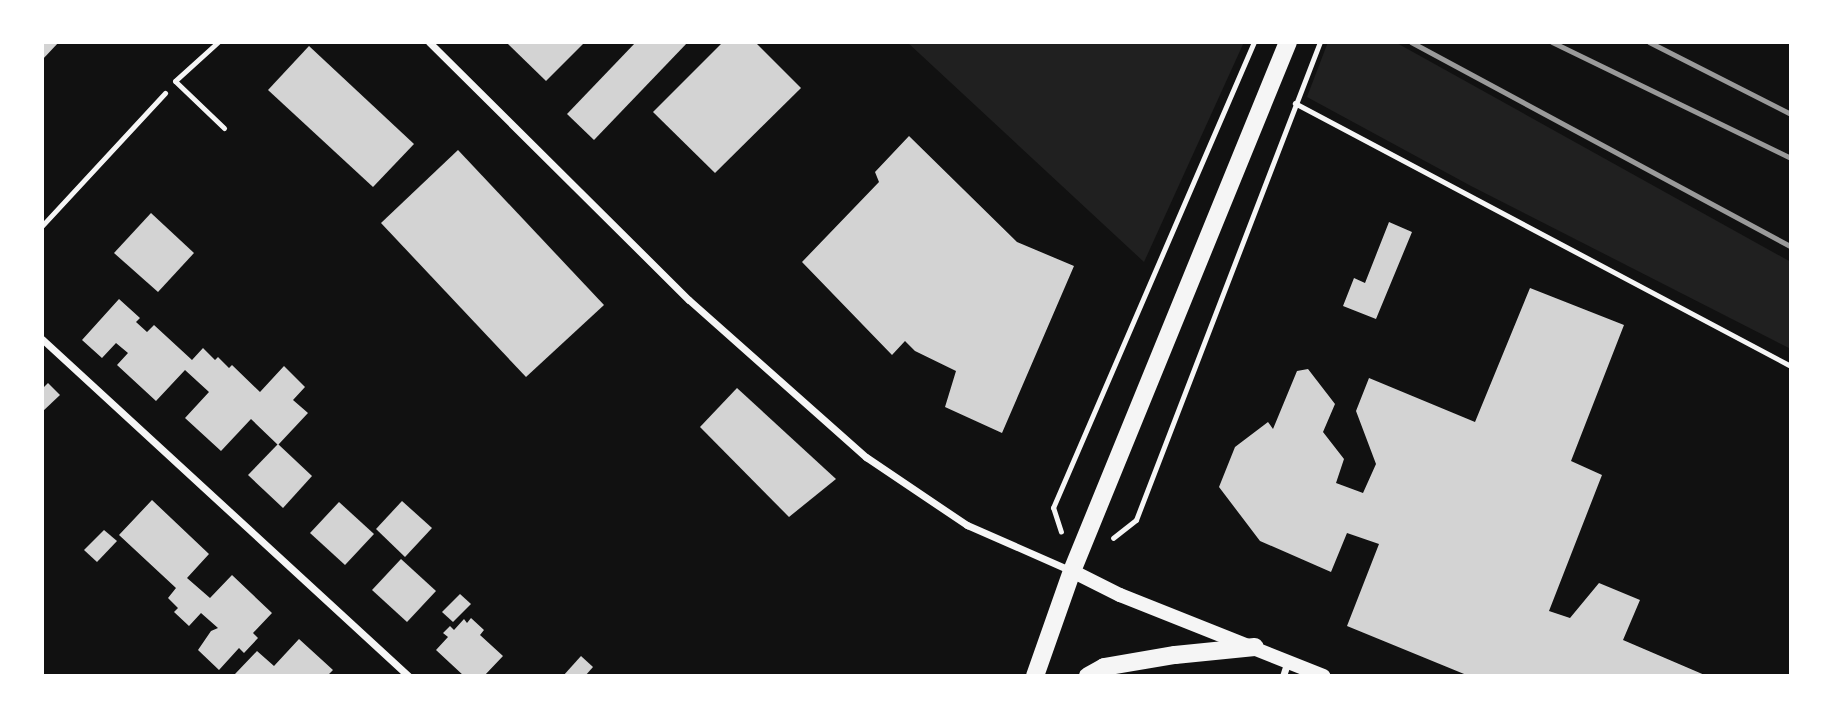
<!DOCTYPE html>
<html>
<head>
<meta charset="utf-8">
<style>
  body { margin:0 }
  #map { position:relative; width:1833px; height:718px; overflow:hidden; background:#111; font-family:"Open Sans",sans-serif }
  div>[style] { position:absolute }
  .green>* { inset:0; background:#202020 }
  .building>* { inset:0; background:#d3d3d3 }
  .path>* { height:4.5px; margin:-2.25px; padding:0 2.25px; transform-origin:2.25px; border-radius:2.25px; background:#f5f5f5 }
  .service>* { height:5px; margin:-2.5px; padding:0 2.5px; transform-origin:2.5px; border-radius:2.5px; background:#f5f5f5 }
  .minor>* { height:7px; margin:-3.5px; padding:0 3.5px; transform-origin:3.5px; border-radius:3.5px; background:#f5f5f5 }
  .secondary>* { height:14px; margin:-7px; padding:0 7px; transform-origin:7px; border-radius:7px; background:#f5f5f5 }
  .primary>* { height:18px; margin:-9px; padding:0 9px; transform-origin:9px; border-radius:9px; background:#f5f5f5 }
  .rail>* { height:5px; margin:-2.5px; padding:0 2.5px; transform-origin:2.5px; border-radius:2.5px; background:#9a9a9a }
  span { translate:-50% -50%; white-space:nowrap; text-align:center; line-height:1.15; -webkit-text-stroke:7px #fff; paint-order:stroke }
  .frame { position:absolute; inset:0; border:44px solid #fff; pointer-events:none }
</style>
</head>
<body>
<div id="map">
  <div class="green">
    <i style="clip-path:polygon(907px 42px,1244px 42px,1144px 262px)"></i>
    <i style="clip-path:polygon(1328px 42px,1395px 42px,1791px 262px,1791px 349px,1471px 186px,1307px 97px)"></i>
  </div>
  <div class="building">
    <i style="clip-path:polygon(42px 42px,59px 42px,42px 60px)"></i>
    <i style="clip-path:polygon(506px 42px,585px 42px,546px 81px)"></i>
    <i style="clip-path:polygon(636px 42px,688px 42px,594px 140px,567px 114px)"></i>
    <i style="clip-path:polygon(723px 42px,755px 42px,801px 88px,715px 173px,653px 112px)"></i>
    <i style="clip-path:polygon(309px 46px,414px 144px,373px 187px,268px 90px)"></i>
    <i style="clip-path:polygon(909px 136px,1017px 242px,1074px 266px,1002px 433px,945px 407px,956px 371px,915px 351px,905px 341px,892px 355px,802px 262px,879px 182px,875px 172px)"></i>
    <i style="clip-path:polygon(458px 150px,604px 305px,526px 377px,381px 223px)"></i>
    <i style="clip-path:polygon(151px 213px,194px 253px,158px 292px,114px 253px)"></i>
    <i style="clip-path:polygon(1389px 222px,1412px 232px,1376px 319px,1343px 306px,1354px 278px,1365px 283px)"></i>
    <i style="clip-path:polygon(1530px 288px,1624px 325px,1571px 461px,1602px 475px,1549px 611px,1570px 618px,1599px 583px,1640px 600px,1623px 640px,1707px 676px,1469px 676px,1347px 626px,1379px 544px,1347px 533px,1331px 572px,1260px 541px,1219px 487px,1235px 447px,1268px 422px,1273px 429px,1297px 371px,1308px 369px,1335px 404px,1323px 432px,1344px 459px,1336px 483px,1363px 493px,1376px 464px,1356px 411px,1369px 378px,1475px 422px)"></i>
    <i style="clip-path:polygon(119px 299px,140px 318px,136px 322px,147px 332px,154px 325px,192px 360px,203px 348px,215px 360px,218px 357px,229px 368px,232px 365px,260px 392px,284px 366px,305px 387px,293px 400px,308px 413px,278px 445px,251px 419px,221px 451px,185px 418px,209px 392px,185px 370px,156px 401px,117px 365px,128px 353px,116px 343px,102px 358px,82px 340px)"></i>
    <i style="clip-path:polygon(48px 383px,60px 395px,42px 412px,42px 389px)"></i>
    <i style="clip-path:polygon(737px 388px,836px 479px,789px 517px,700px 427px)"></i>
    <i style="clip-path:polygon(278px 444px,312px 476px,283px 508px,248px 475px)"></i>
    <i style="clip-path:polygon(152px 500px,209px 554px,187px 578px,210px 598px,232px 575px,272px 613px,253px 633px,258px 638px,244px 653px,239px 648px,219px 670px,198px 650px,211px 631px,218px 628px,201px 613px,189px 626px,174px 612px,178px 608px,168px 598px,176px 588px,119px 535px)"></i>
    <i style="clip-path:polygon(402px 501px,432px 528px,405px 557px,376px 529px)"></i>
    <i style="clip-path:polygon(339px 502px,374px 534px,345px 565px,310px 533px)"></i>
    <i style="clip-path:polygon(104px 530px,117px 541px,97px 562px,84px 550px)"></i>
    <i style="clip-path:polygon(401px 559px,436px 591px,407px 622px,372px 590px)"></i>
    <i style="clip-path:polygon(460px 594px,471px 604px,453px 622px,442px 612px)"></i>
    <i style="clip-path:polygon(471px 618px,484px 630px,480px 635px,503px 656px,484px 676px,464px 676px,436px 650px,448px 637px,443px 633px,450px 626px,454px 630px,464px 619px,467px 623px)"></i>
    <i style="clip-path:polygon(299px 639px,333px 670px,327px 676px,235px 674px,257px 651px,274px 666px)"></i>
    <i style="clip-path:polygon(581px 656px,593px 667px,585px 676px,563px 676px)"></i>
  </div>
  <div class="path">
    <i style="left:1295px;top:103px;width:561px;rotate:27.93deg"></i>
    <i style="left:42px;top:226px;width:181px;rotate:-47.2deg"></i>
    <i style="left:1061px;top:532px;width:25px;rotate:-108deg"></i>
    <i style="left:1053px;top:508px;width:508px;rotate:-66.67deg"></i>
    <i style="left:1113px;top:538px;width:29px;rotate:-38deg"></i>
    <i style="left:1136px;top:520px;width:512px;rotate:-68.95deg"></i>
  </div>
  <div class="service">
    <i style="left:218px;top:42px;width:58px;rotate:137.8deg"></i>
    <i style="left:175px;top:81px;width:68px;rotate:43.8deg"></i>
  </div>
  <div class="minor">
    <i style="left:429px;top:42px;width:366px;rotate:44.8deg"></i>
    <i style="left:689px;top:300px;width:237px;rotate:41.6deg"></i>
    <i style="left:866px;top:457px;width:122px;rotate:34deg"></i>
    <i style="left:967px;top:525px;width:115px;rotate:23.7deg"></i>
    <i style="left:42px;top:339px;width:498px;rotate:42.6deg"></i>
    <i style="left:1283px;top:676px;width:16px;rotate:-72deg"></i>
  </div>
  <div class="secondary">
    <i style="left:1072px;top:571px;width:54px;rotate:26.6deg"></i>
    <i style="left:1120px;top:595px;width:219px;rotate:21.7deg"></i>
  </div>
  <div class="primary">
    <i style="left:1035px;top:676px;width:111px;rotate:-70.6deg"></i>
    <i style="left:1072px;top:571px;width:571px;rotate:-67.79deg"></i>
    <i style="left:1088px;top:676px;width:18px;rotate:-29deg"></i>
    <i style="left:1104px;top:667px;width:72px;rotate:-9.6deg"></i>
    <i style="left:1175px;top:655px;width:80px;rotate:-5.7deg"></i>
  </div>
  <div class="rail">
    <i style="left:1411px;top:42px;width:432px;rotate:28.3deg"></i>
    <i style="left:1552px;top:42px;width:266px;rotate:25.9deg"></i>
    <i style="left:1649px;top:42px;width:159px;rotate:26.9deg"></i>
  </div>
  <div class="frame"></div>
</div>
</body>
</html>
